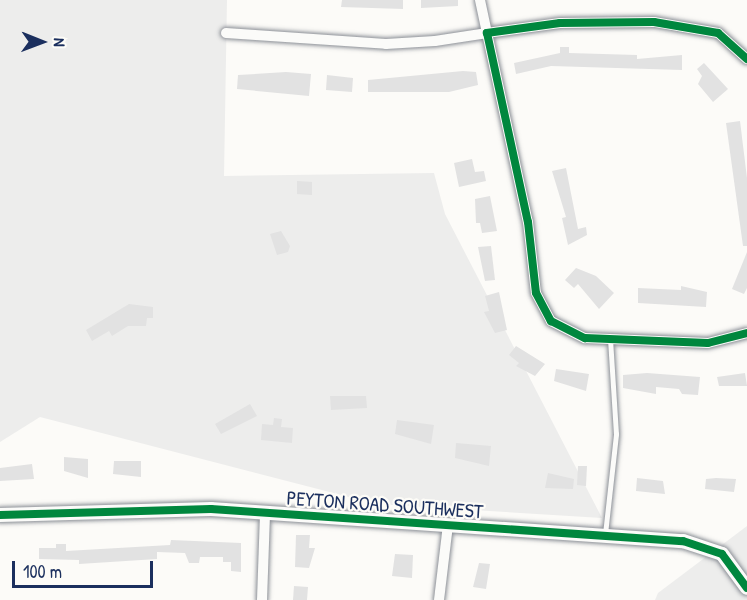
<!DOCTYPE html>
<html>
<head>
<meta charset="utf-8">
<style>
  body { margin:0 }
  #map { position:relative; width:747px; height:600px; overflow:hidden; background:#fcfbf8; font-family:"Patrick Hand",sans-serif }
  div>[style] { position:absolute }
  .green>* { inset:0; background:#ededec }
  .building>* { inset:0; background:#e2e2e2 }
  .roads { filter:drop-shadow(0 0 2px #8c9097) drop-shadow(0 0 2px #8c9097) }
  .service>* { height:5px; margin:-2.5px; padding:0 2.5px; transform-origin:2.5px; border-radius:2.5px; background:#fbfbf9 }
  .minor>* { height:10px; margin:-5px; padding:0 5px; transform-origin:5px; border-radius:5px; background:#fbfbf9 }
  .tertiary>* { height:14px; margin:-7px; padding:0 7px; transform-origin:7px; border-radius:7px; background:#fbfbf9 }
  .cycleway>* { height:8px; margin:-4px; padding:0 4px; transform-origin:4px; border-radius:4px; background:#00873e }
  span { translate:-50% -50%; white-space:nowrap; text-align:center; line-height:1.15; -webkit-text-stroke:4.5px #fdfcf7; paint-order:stroke }
  .street-label { font-size:20px; color:#1b2f5e }
  .north { position:absolute; left:12px; top:12px; width:60px; height:60px; -webkit-text-stroke:4px #fdfcf7; paint-order:stroke; rotate:91deg; font-size:16px; font-weight:700; line-height:24px; text-align:center; color:#1b2f5e }
  .north::after { content:''; display:block; margin:auto; width:21px; height:27px; background:#1b2f5e; clip-path:polygon(50% 0,100% 100%,50% 72%,0 100%) }
  .scale { position:absolute; left:12px; top:561px; width:141px; height:27px; box-sizing:border-box; border:3px solid #1b2f5e; border-top:0; padding-left:8px; font-size:18px; line-height:21px; white-space:nowrap; color:#1b2f5e; -webkit-text-stroke:4px #fdfcf7; paint-order:stroke }
</style>
</head>
<body>
<div id="map">
  <div class="green">
    <i style="clip-path:polygon(0 0,227px 0,224px 176px,434px 173px,445px 214px,602px 518px,376px 504px,40px 417px,0 442px)"></i>
    <i style="clip-path:polygon(747px 526px,747px 600px,655px 600px,658px 593px)"></i>
  </div>
  <div class="building">
    <i style="clip-path:polygon(342px 0,403px 0,403px 9px,341px 7px)"></i>
    <i style="clip-path:polygon(421px 0,458px 0,458px 6px,421px 8px)"></i>
    <i style="clip-path:polygon(560px 47px,569px 47px,569px 53px,637px 55px,637px 59px,682px 55px,682px 70px,551px 66px,516px 74px,514px 63px,560px 53px)"></i>
    <i style="clip-path:polygon(704px 63px,728px 89px,713px 102px,698px 84px,702px 76px,697px 69px)"></i>
    <i style="clip-path:polygon(463px 71px,476px 72px,478px 85px,449px 92px,368px 92px,368px 80px)"></i>
    <i style="clip-path:polygon(286px 72px,311px 74px,309px 96px,237px 89px,238px 75px)"></i>
    <i style="clip-path:polygon(327px 75px,353px 78px,352px 92px,326px 90px)"></i>
    <i style="clip-path:polygon(740px 121px,747px 178px,747px 246px,743px 246px,726px 123px)"></i>
    <i style="clip-path:polygon(472px 159px,475px 172px,484px 171px,486px 181px,459px 187px,454px 163px)"></i>
    <i style="clip-path:polygon(566px 168px,578px 229px,586px 227px,587px 235px,568px 245px,562px 218px,566px 217px,552px 171px)"></i>
    <i style="clip-path:polygon(297px 181px,312px 182px,312px 195px,297px 194px)"></i>
    <i style="clip-path:polygon(490px 196px,497px 231px,482px 233px,480px 223px,476px 223px,475px 199px)"></i>
    <i style="clip-path:polygon(281px 231px,290px 246px,288px 252px,277px 255px,270px 234px)"></i>
    <i style="clip-path:polygon(491px 246px,495px 280px,485px 281px,478px 247px)"></i>
    <i style="clip-path:polygon(747px 252px,747px 288px,744px 294px,732px 289px)"></i>
    <i style="clip-path:polygon(576px 268px,596px 276px,614px 293px,599px 309px,578px 284px,574px 288px,565px 280px)"></i>
    <i style="clip-path:polygon(681px 286px,707px 292px,706px 307px,638px 303px,638px 288px,681px 290px)"></i>
    <i style="clip-path:polygon(499px 292px,507px 330px,495px 333px,484px 312px,489px 311px,485px 296px)"></i>
    <i style="clip-path:polygon(129px 304px,153px 307px,153px 318px,147px 318px,146px 326px,128px 326px,112px 336px,109px 331px,92px 341px,86px 330px)"></i>
    <i style="clip-path:polygon(516px 346px,545px 364px,535px 376px,516px 366px,519px 363px,509px 355px)"></i>
    <i style="clip-path:polygon(556px 369px,589px 374px,586px 391px,554px 381px)"></i>
    <i style="clip-path:polygon(647px 373px,700px 377px,698px 395px,682px 394px,679px 389px,656px 387px,656px 394px,623px 388px,623px 375px)"></i>
    <i style="clip-path:polygon(745px 373px,747px 386px,719px 386px,717px 377px)"></i>
    <i style="clip-path:polygon(330px 396px,366px 396px,367px 408px,331px 410px)"></i>
    <i style="clip-path:polygon(250px 404px,257px 416px,221px 434px,215px 424px)"></i>
    <i style="clip-path:polygon(274px 418px,282px 419px,281px 427px,293px 428px,292px 443px,261px 440px,262px 424px,273px 425px)"></i>
    <i style="clip-path:polygon(397px 420px,434px 425px,431px 444px,395px 434px)"></i>
    <i style="clip-path:polygon(456px 443px,491px 446px,489px 466px,455px 458px)"></i>
    <i style="clip-path:polygon(64px 457px,88px 459px,88px 478px,64px 471px)"></i>
    <i style="clip-path:polygon(114px 461px,141px 461px,141px 477px,113px 474px)"></i>
    <i style="clip-path:polygon(32px 464px,34px 479px,0 481px,0 468px)"></i>
    <i style="clip-path:polygon(578px 466px,587px 466px,586px 486px,577px 485px)"></i>
    <i style="clip-path:polygon(548px 473px,574px 479px,573px 489px,545px 488px)"></i>
    <i style="clip-path:polygon(637px 478px,663px 481px,665px 494px,636px 491px)"></i>
    <i style="clip-path:polygon(716px 478px,736px 479px,734px 492px,705px 489px,706px 479px)"></i>
    <i style="clip-path:polygon(296px 535px,310px 535px,309px 548px,315px 548px,309px 568px,295px 567px)"></i>
    <i style="clip-path:polygon(171px 540px,241px 543px,241px 572px,231px 571px,231px 562px,223px 562px,223px 557px,200px 557px,199px 563px,189px 563px,185px 553px,157px 552px,157px 559px,79px 564px,79px 560px,39px 559px,39px 548px,56px 548px,56px 544px,66px 544px,66px 551px,170px 545px)"></i>
    <i style="clip-path:polygon(395px 554px,413px 555px,412px 578px,392px 576px)"></i>
    <i style="clip-path:polygon(479px 563px,490px 564px,486px 589px,473px 587px)"></i>
    <i style="clip-path:polygon(294px 586px,308px 587px,307px 600px,293px 600px)"></i>
  </div>
  <div class="roads">
    <div class="service">
      <i style="left:605px;top:534px;width:101px;rotate:-83.7deg"></i>
      <i style="left:616px;top:434px;width:95px;rotate:-93.6deg"></i>
    </div>
    <div class="minor">
      <i style="left:226px;top:33px;width:160px;rotate:3.9deg"></i>
      <i style="left:386px;top:44px;width:49px;rotate:-3.5deg"></i>
      <i style="left:435px;top:41px;width:53px;rotate:-8.7deg"></i>
      <i style="left:487px;top:33px;width:34px;rotate:-102deg"></i>
      <i style="left:747px;top:59px;width:39px;rotate:-138deg"></i>
      <i style="left:718px;top:33px;width:65px;rotate:-170.2deg"></i>
      <i style="left:654px;top:22px;width:94px;rotate:179.4deg"></i>
      <i style="left:560px;top:23px;width:74px;rotate:172.2deg"></i>
      <i style="left:487px;top:33px;width:193px;rotate:77.8deg"></i>
      <i style="left:528px;top:222px;width:71px;rotate:83.6deg"></i>
      <i style="left:536px;top:293px;width:32px;rotate:62deg"></i>
      <i style="left:551px;top:321px;width:38px;rotate:27deg"></i>
      <i style="left:585px;top:338px;width:123px;rotate:2.3deg"></i>
      <i style="left:708px;top:343px;width:40px;rotate:-14.4deg"></i>
      <i style="left:262px;top:600px;width:88px;rotate:-88deg"></i>
      <i style="left:439px;top:600px;width:76px;rotate:-83.2deg"></i>
    </div>
    <div class="tertiary">
      <i style="left:0;top:515px;width:211px;rotate:-1.6deg"></i>
      <i style="left:211px;top:509px;width:473px;rotate:3.9deg"></i>
      <i style="left:683px;top:541px;width:41px;rotate:18.4deg"></i>
      <i style="left:722px;top:554px;width:42px;rotate:53.7deg"></i>
    </div>
  </div>
  <div class="cycleway">
    <i style="left:747px;top:59px;width:39px;rotate:-138deg"></i>
    <i style="left:718px;top:33px;width:65px;rotate:-170.2deg"></i>
    <i style="left:654px;top:22px;width:94px;rotate:179.4deg"></i>
    <i style="left:560px;top:23px;width:74px;rotate:172.2deg"></i>
    <i style="left:487px;top:33px;width:193px;rotate:77.8deg"></i>
    <i style="left:528px;top:222px;width:71px;rotate:83.6deg"></i>
    <i style="left:536px;top:293px;width:32px;rotate:62deg"></i>
    <i style="left:551px;top:321px;width:38px;rotate:27deg"></i>
    <i style="left:585px;top:338px;width:123px;rotate:2.3deg"></i>
    <i style="left:708px;top:343px;width:40px;rotate:-14.4deg"></i>
    <i style="left:0;top:515px;width:211px;rotate:-1.6deg"></i>
    <i style="left:211px;top:509px;width:473px;rotate:3.9deg"></i>
    <i style="left:683px;top:541px;width:41px;rotate:18.4deg"></i>
    <i style="left:722px;top:554px;width:42px;rotate:53.7deg"></i>
  </div>
  <div class="street-label">
    <span style="left:385px;top:504px;rotate:4deg">PEYTON ROAD SOUTHWEST</span>
  </div>
  <div class="north">N</div>
  <div class="scale">100 m</div>
</div>
</body>
</html>
